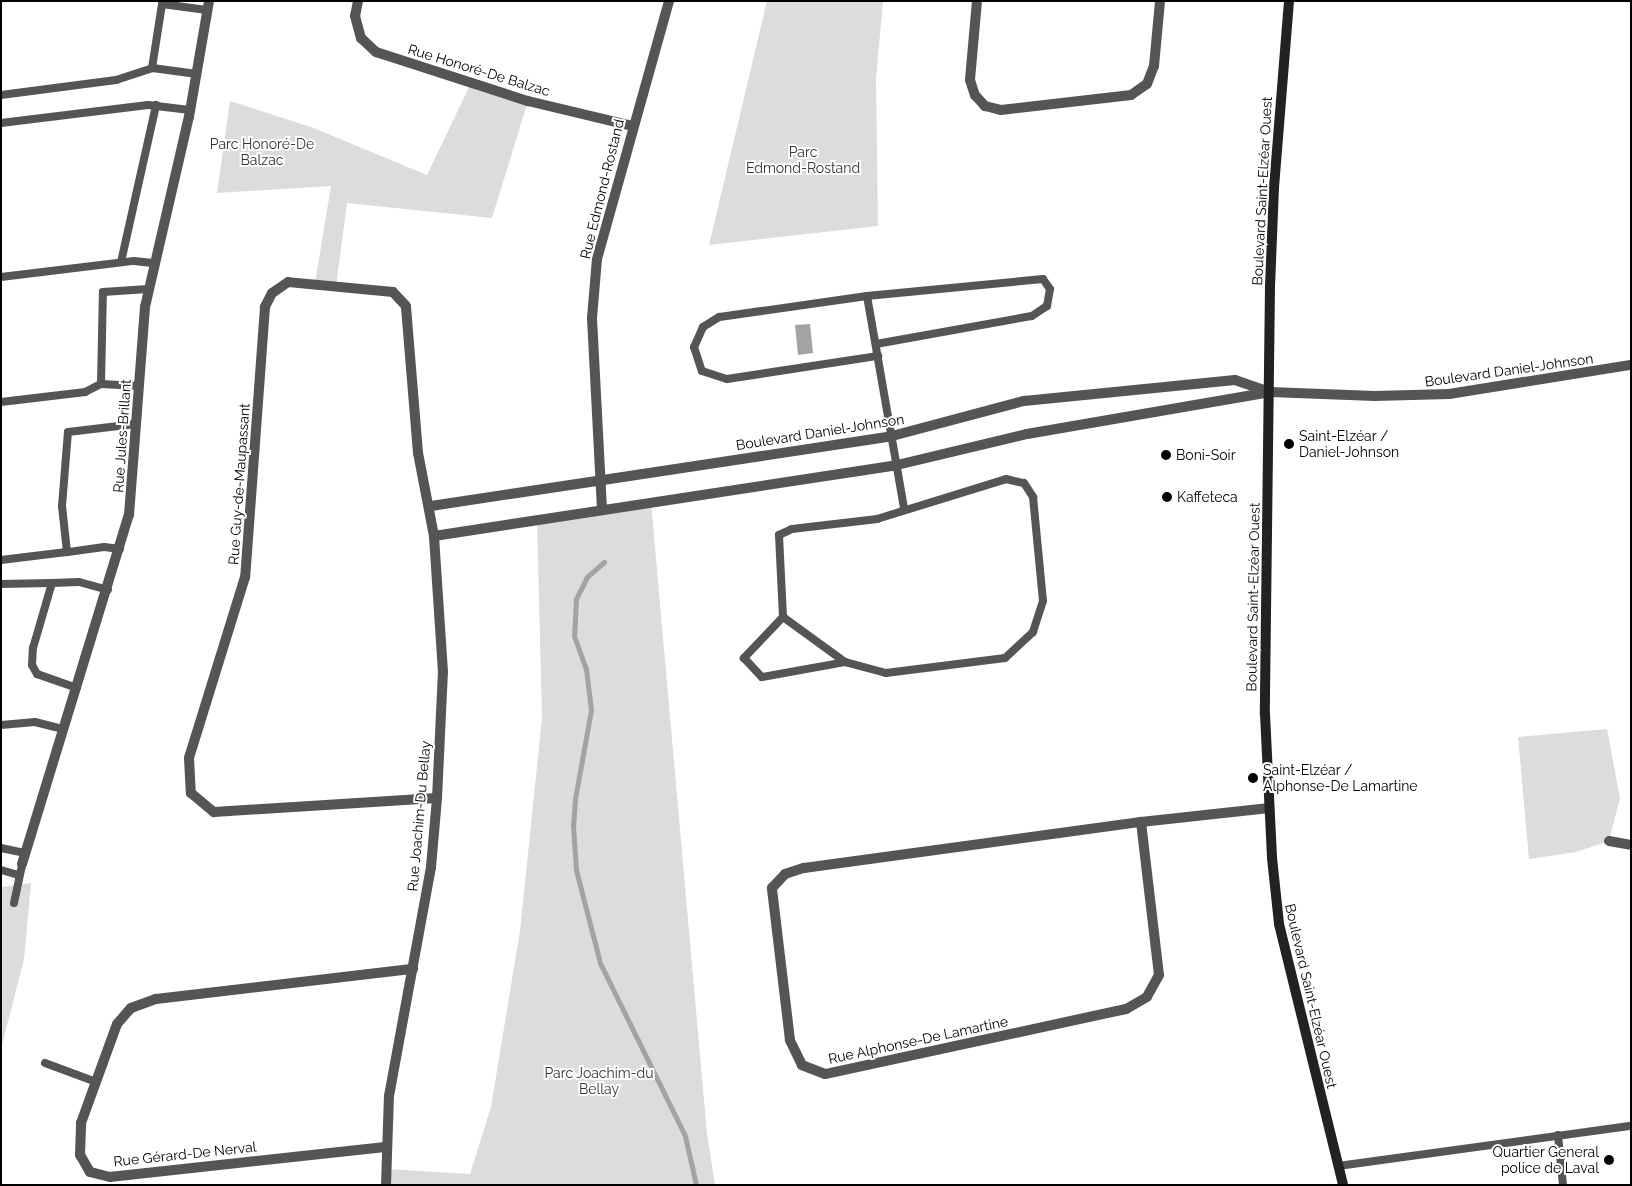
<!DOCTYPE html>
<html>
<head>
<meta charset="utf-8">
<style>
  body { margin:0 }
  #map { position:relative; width:1632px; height:1186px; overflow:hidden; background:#fff; font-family:Raleway,sans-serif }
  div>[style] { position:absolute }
  .green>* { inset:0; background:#dcdcdc }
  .water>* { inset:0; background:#a3a3a3 }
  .stream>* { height:5px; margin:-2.5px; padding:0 2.5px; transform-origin:2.5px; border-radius:2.5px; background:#a3a3a3 }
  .lane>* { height:8px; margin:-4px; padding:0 4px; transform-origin:4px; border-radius:4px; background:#555 }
  .street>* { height:10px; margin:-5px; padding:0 5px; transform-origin:5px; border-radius:5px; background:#555 }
  .secondary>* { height:10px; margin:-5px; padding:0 5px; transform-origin:5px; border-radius:5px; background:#222 }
  .dots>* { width:14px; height:14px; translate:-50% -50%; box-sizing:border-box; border:2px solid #fff; border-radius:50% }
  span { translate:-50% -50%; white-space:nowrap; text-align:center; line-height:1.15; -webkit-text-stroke:4px #fff; paint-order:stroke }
  .street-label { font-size:14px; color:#000 }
  .park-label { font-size:14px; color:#333 }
  .poi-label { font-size:14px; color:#000 }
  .left { translate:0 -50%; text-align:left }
  .right { translate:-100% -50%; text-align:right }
  .frame { position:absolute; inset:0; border:2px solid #000; pointer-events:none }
</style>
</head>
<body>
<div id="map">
  <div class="green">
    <i style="clip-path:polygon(767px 1px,883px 1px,876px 79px,878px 226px,709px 245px)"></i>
    <i style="clip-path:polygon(471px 83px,528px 101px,492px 218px,347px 203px,336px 286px,315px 283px,331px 186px,217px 193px,230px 101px,311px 127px,427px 175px)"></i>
    <i style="clip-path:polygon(651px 502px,707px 1134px,715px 1185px,386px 1185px,387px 1169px,470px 1174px,491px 1107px,520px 931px,542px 718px,537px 520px)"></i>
    <i style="clip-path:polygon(1607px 729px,1620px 798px,1609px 841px,1576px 852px,1529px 859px,1518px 737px)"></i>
    <i style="clip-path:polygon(31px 883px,24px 959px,1px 1049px,1px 887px)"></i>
  </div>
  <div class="water">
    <i style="clip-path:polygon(810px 324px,813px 353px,798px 355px,795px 325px)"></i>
  </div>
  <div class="stream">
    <i style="left:604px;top:562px;width:23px;rotate:139deg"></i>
    <i style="left:587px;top:577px;width:25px;rotate:117deg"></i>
    <i style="left:576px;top:599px;width:37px;rotate:93deg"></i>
    <i style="left:574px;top:636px;width:35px;rotate:70deg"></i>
    <i style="left:586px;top:669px;width:41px;rotate:83deg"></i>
    <i style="left:591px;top:710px;width:90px;rotate:100.2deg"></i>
    <i style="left:575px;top:799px;width:26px;rotate:94deg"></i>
    <i style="left:573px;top:825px;width:45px;rotate:86.2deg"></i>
    <i style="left:576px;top:870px;width:96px;rotate:75.5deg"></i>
    <i style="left:600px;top:963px;width:193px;rotate:63.8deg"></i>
    <i style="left:685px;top:1136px;width:50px;rotate:77.3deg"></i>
  </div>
  <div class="lane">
    <i style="left:197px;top:74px;width:45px;rotate:-172.4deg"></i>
    <i style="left:152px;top:68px;width:65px;rotate:-81.1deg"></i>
    <i style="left:162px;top:4px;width:45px;rotate:7.6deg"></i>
    <i style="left:1px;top:95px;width:116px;rotate:-7.4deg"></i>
    <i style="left:116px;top:80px;width:38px;rotate:-18deg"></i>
    <i style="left:1px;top:123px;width:148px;rotate:-7deg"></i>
    <i style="left:148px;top:105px;width:42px;rotate:6.8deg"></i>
    <i style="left:121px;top:262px;width:161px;rotate:-77.4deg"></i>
    <i style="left:1px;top:277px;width:134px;rotate:-6.9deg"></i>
    <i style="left:134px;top:261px;width:19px;rotate:6deg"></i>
    <i style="left:867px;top:296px;width:216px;rotate:80.1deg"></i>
    <i style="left:876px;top:344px;width:158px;rotate:-10.2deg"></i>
    <i style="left:1032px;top:316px;width:18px;rotate:-34deg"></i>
    <i style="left:1047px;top:306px;width:17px;rotate:-80deg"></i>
    <i style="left:1050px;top:289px;width:12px;rotate:-125deg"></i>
    <i style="left:1043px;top:279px;width:177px;rotate:174.5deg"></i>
    <i style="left:867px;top:296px;width:149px;rotate:171.9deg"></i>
    <i style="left:719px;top:317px;width:19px;rotate:148deg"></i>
    <i style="left:703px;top:327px;width:22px;rotate:114deg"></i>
    <i style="left:694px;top:347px;width:25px;rotate:72deg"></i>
    <i style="left:702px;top:371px;width:26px;rotate:18deg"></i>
    <i style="left:727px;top:379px;width:153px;rotate:-8.7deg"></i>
    <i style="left:139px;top:386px;width:38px;rotate:-177deg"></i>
    <i style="left:101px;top:384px;width:92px;rotate:-88.8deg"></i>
    <i style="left:103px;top:292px;width:45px;rotate:-3.8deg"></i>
    <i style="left:1px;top:402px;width:85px;rotate:-6.8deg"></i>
    <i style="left:85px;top:392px;width:18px;rotate:-27deg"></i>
    <i style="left:1006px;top:479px;width:18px;rotate:13deg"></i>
    <i style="left:1024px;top:483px;width:17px;rotate:57deg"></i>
    <i style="left:1033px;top:497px;width:104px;rotate:84.5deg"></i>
    <i style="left:1043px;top:601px;width:33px;rotate:108deg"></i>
    <i style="left:1033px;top:632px;width:38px;rotate:137deg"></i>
    <i style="left:1005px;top:658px;width:120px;rotate:172.8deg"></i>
    <i style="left:886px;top:673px;width:42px;rotate:-165deg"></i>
    <i style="left:845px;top:662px;width:77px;rotate:-144deg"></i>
    <i style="left:783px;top:617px;width:82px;rotate:-92.8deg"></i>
    <i style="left:779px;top:535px;width:14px;rotate:-25deg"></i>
    <i style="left:792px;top:529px;width:86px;rotate:-6.7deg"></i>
    <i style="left:877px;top:519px;width:135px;rotate:-17.2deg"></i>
    <i style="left:120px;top:549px;width:16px;rotate:-173deg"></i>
    <i style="left:104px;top:547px;width:37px;rotate:172deg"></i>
    <i style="left:67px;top:552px;width:46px;rotate:-96.2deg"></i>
    <i style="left:62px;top:506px;width:74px;rotate:-85.4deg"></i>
    <i style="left:68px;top:432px;width:68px;rotate:-6.7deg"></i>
    <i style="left:1px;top:560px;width:66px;rotate:-6.9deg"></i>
    <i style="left:1px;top:584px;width:51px;rotate:-1.1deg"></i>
    <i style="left:783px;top:617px;width:57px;rotate:133.6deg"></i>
    <i style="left:744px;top:658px;width:26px;rotate:47deg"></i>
    <i style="left:762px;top:677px;width:84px;rotate:-10.2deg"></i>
    <i style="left:77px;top:688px;width:42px;rotate:-160.7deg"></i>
    <i style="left:37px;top:674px;width:10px;rotate:-119deg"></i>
    <i style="left:32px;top:665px;width:17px;rotate:-87deg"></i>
    <i style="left:33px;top:648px;width:68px;rotate:-73.7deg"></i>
    <i style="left:52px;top:583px;width:27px;rotate:-2deg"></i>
    <i style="left:79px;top:582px;width:30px;rotate:15deg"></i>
    <i style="left:1px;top:725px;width:34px;rotate:-5deg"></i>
    <i style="left:35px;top:722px;width:29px;rotate:14deg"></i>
    <i style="left:1px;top:848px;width:25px;rotate:12deg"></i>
    <i style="left:1px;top:870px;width:19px;rotate:16deg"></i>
    <i style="left:14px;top:903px;width:40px;rotate:-78deg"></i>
    <i style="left:45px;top:1063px;width:54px;rotate:20.4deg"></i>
    <i style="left:1558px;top:1135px;width:50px;rotate:84.3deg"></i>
    <i style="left:1338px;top:1166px;width:296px;rotate:-7.8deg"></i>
  </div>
  <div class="street">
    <i style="left:358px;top:1px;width:15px;rotate:101deg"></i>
    <i style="left:355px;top:16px;width:23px;rotate:75deg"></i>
    <i style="left:361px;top:38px;width:21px;rotate:43deg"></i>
    <i style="left:376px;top:52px;width:160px;rotate:17.9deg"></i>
    <i style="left:528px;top:101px;width:107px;rotate:13.5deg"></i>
    <i style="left:977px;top:1px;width:79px;rotate:95.1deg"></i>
    <i style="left:970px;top:80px;width:16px;rotate:72deg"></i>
    <i style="left:975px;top:95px;width:15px;rotate:48deg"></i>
    <i style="left:985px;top:106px;width:16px;rotate:14deg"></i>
    <i style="left:1001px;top:110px;width:131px;rotate:-6.6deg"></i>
    <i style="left:1131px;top:95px;width:19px;rotate:-35deg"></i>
    <i style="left:1147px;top:84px;width:19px;rotate:-69deg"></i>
    <i style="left:1154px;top:66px;width:65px;rotate:-84.7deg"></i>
    <i style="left:431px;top:506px;width:466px;rotate:-8.6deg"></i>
    <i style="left:892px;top:436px;width:137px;rotate:-14.9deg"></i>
    <i style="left:1024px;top:401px;width:212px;rotate:-5.7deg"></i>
    <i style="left:1235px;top:380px;width:36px;rotate:19deg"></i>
    <i style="left:602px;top:509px;width:191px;rotate:-93deg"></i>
    <i style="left:592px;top:318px;width:59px;rotate:-85.2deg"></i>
    <i style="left:597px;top:259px;width:268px;rotate:-74.4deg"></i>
    <i style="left:434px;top:536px;width:468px;rotate:-8.7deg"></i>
    <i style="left:897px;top:465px;width:134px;rotate:-13.4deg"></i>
    <i style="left:1027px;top:434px;width:247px;rotate:-9.8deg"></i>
    <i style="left:1270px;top:392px;width:105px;rotate:2.2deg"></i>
    <i style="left:1375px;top:396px;width:74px;rotate:-1.5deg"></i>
    <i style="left:1449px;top:394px;width:184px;rotate:-9.1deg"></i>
    <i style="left:1141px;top:822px;width:154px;rotate:83.3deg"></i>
    <i style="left:1159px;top:975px;width:25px;rotate:119deg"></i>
    <i style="left:1147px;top:997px;width:24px;rotate:150deg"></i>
    <i style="left:1126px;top:1009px;width:308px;rotate:167.8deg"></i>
    <i style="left:825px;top:1074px;width:25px;rotate:-159deg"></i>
    <i style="left:802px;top:1065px;width:28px;rotate:-116deg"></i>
    <i style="left:790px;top:1040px;width:153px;rotate:-96.8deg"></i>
    <i style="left:772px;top:888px;width:19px;rotate:-47deg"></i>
    <i style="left:785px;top:874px;width:20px;rotate:-18deg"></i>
    <i style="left:804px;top:868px;width:340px;rotate:-7.8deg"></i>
    <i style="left:1141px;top:822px;width:129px;rotate:-6.2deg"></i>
    <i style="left:1609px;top:841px;width:22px;rotate:10deg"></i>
    <i style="left:22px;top:864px;width:365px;rotate:-73deg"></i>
    <i style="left:129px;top:515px;width:209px;rotate:-85.6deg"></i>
    <i style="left:145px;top:307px;width:195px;rotate:-77deg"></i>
    <i style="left:189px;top:117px;width:118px;rotate:-80.2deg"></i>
    <i style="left:385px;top:1147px;width:277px;rotate:173.8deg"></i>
    <i style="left:110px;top:1177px;width:21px;rotate:-166deg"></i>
    <i style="left:90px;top:1172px;width:20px;rotate:-120deg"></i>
    <i style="left:80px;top:1155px;width:32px;rotate:-88deg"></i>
    <i style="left:81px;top:1123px;width:105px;rotate:-70deg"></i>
    <i style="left:117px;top:1024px;width:21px;rotate:-49deg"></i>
    <i style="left:131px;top:1008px;width:27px;rotate:-20deg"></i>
    <i style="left:156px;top:999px;width:259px;rotate:-6.7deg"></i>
    <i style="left:386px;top:1185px;width:89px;rotate:-88.1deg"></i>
    <i style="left:389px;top:1096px;width:233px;rotate:-79.6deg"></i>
    <i style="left:431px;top:867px;width:69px;rotate:-85deg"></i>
    <i style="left:437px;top:798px;width:126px;rotate:-87.3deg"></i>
    <i style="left:443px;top:672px;width:136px;rotate:-93.8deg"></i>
    <i style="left:434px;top:536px;width:85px;rotate:-100.9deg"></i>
    <i style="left:418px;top:453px;width:147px;rotate:-94.7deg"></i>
    <i style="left:406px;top:306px;width:19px;rotate:-133deg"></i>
    <i style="left:393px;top:292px;width:105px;rotate:-174.6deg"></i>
    <i style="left:288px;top:282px;width:19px;rotate:145deg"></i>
    <i style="left:272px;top:293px;width:16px;rotate:117deg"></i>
    <i style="left:265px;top:307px;width:271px;rotate:94.2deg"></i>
    <i style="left:245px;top:577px;width:189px;rotate:107.2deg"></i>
    <i style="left:189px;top:758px;width:35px;rotate:87deg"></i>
    <i style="left:191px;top:793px;width:30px;rotate:40deg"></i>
    <i style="left:214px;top:812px;width:223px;rotate:-3.6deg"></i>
  </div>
  <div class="secondary">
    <i style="left:1289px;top:1px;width:187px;rotate:94.6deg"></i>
    <i style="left:1274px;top:187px;width:99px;rotate:92.3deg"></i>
    <i style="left:1270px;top:286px;width:428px;rotate:90.7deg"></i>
    <i style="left:1265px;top:714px;width:144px;rotate:87.2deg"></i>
    <i style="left:1272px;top:858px;width:66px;rotate:83.9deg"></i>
    <i style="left:1279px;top:924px;width:269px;rotate:76.2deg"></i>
  </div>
  <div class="dots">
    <i style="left:1289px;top:444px;background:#000"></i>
    <i style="left:1166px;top:455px;background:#000"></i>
    <i style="left:1167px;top:497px;background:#000"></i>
    <i style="left:1253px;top:778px;background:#000"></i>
    <i style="left:1609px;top:1160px;background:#000"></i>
  </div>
  <div class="street-label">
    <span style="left:479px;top:70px;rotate:17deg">Rue Honoré-De Balzac</span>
    <span style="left:602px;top:189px;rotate:-76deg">Rue Edmond-Rostand</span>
    <span style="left:1262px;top:191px;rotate:-87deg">Boulevard Saint-Elzéar Ouest</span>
    <span style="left:1509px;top:370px;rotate:-8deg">Boulevard Daniel-Johnson</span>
    <span style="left:820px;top:432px;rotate:-9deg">Boulevard Daniel-Johnson</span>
    <span style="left:122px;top:436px;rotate:-86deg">Rue Jules-Brillant</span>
    <span style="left:239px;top:484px;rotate:-86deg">Rue Guy-de-Maupassant</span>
    <span style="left:1253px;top:597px;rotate:-89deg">Boulevard Saint-Elzéar Ouest</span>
    <span style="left:419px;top:816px;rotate:-85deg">Rue Joachim-Du Bellay</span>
    <span style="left:1311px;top:996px;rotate:77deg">Boulevard Saint-Elzéar Ouest</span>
    <span style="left:918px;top:1040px;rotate:-12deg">Rue Alphonse-De Lamartine</span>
    <span style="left:185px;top:1154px;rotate:-6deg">Rue Gérard-De Nerval</span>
  </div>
  <div class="park-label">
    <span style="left:262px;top:152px">Parc Honoré-De<br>Balzac</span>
    <span style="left:803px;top:160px">Parc<br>Edmond-Rostand</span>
    <span style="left:599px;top:1081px">Parc Joachim-du<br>Bellay</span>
  </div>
  <div class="poi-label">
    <span class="left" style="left:1299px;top:444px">Saint-Elzéar /<br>Daniel-Johnson</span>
    <span class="left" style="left:1176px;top:455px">Boni-Soir</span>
    <span class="left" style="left:1177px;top:497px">Kaffeteca</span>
    <span class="left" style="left:1263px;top:778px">Saint-Elzéar /<br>Alphonse-De Lamartine</span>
    <span class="right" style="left:1599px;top:1160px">Quartier General<br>police de Laval</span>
  </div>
  <div class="frame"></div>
</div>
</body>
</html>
